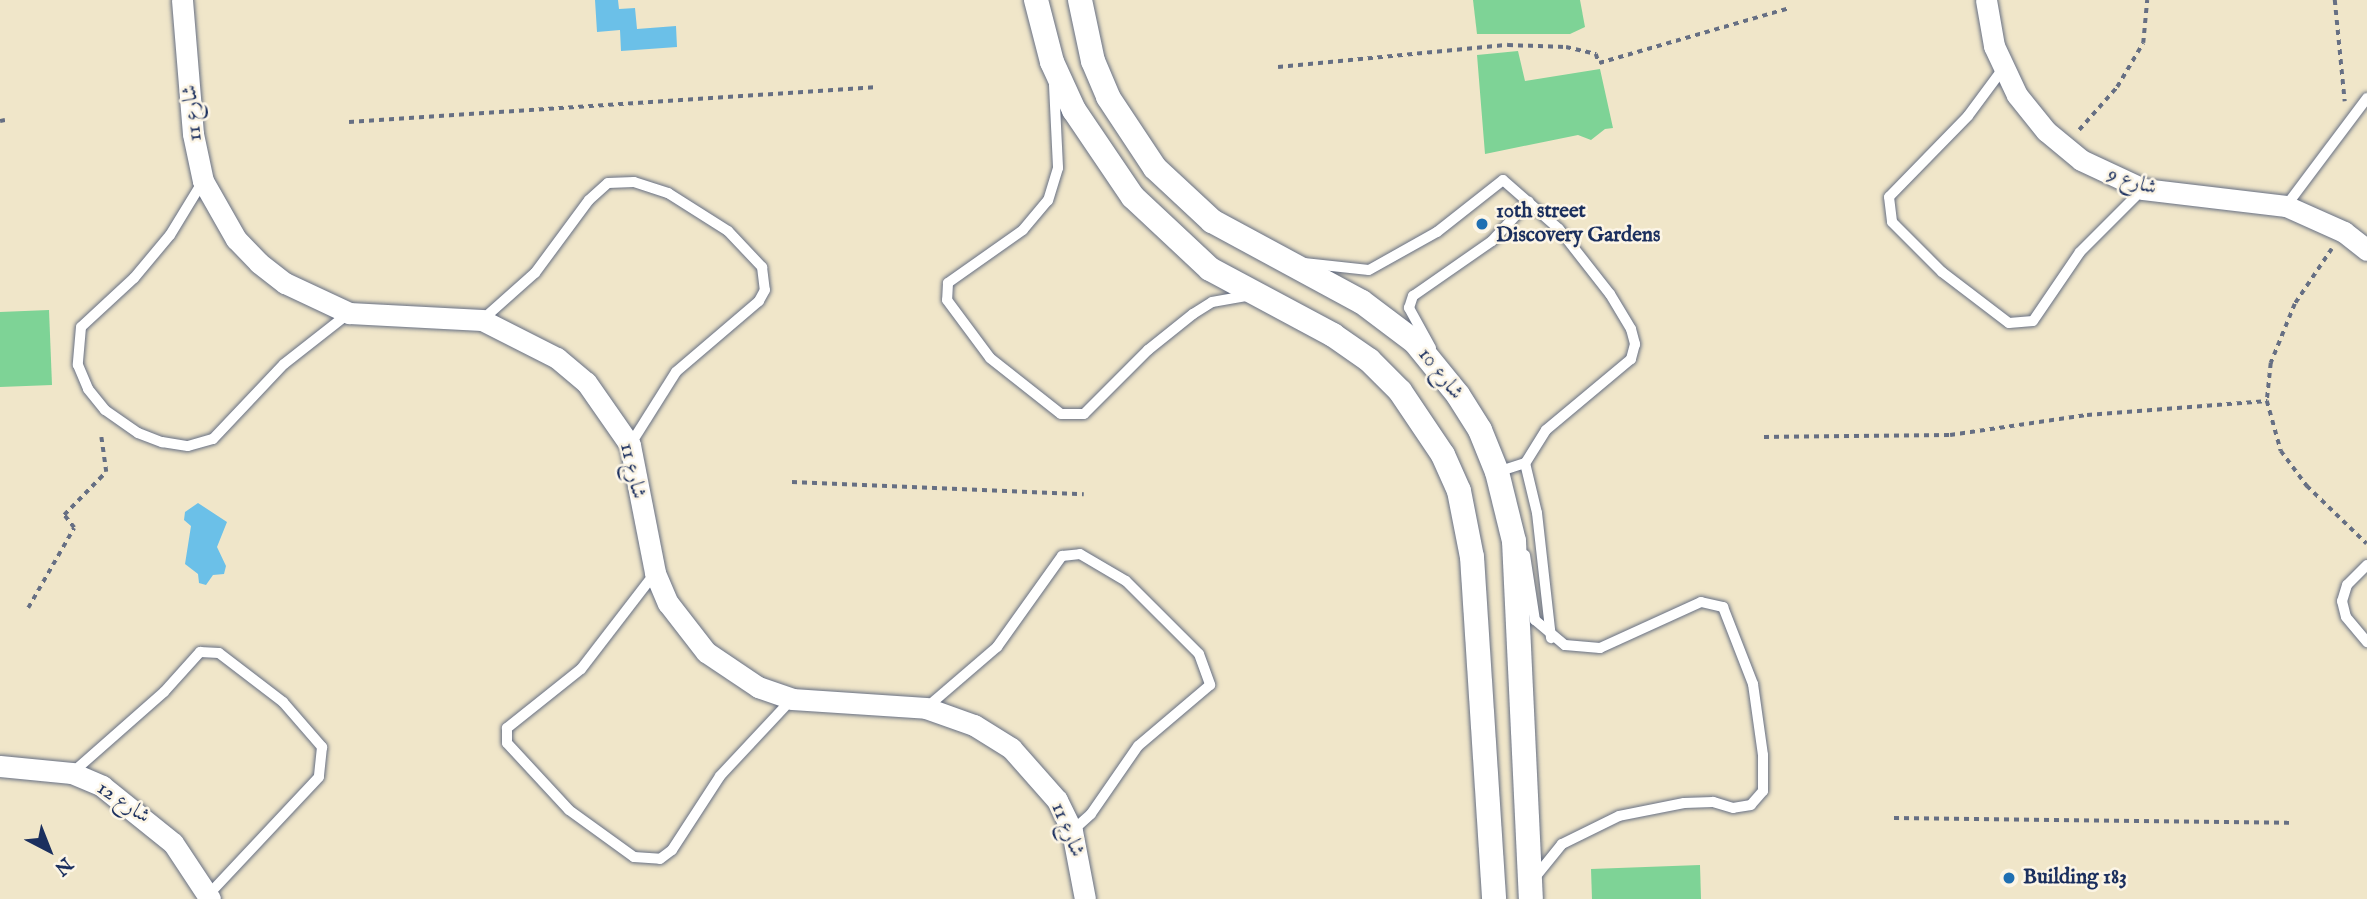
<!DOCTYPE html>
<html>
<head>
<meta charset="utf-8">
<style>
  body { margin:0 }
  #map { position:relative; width:2367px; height:899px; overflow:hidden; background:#f0e6c9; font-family:"IM FELL English",Amiri,serif }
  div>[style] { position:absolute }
  .green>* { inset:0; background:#7ed396 }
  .water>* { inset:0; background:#6bc0e8 }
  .path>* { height:3.5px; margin-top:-1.75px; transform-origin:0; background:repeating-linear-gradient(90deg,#666f83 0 5px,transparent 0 10px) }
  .roads { filter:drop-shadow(0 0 2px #666f83) drop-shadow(0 0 2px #666f83) }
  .service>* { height:10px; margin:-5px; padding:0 5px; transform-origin:5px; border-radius:5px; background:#fff }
  .minor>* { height:21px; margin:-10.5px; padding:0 10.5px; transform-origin:10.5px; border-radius:10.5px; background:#fff }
  .tertiary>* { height:24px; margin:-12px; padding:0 12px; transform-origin:12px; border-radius:12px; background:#fff }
  .dots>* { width:19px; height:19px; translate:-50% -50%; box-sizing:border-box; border:4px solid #fcf5e5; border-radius:50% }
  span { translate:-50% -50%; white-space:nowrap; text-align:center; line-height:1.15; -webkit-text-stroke:5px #fcf5e5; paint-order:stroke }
  .street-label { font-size:21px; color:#1b2f5e }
  .poi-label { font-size:21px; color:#1b2f5e; font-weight:700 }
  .left { translate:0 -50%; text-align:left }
  .north { position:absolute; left:14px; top:815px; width:70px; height:70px; -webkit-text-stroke:5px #fcf5e5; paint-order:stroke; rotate:138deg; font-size:19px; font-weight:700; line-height:28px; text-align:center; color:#1b2f5e }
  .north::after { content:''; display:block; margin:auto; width:24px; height:32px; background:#1b2f5e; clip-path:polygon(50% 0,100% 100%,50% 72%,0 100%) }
</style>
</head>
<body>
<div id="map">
  <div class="green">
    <i style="clip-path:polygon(1473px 0,1580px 0,1585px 27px,1570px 34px,1477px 34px)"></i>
    <i style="clip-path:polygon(1518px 51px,1525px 81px,1600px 69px,1613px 128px,1605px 129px,1591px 140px,1578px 135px,1485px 154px,1477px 55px)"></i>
    <i style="clip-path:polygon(49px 310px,52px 385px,0 387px,0 312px)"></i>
    <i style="clip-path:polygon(1700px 865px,1701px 899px,1592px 899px,1591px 869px)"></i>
  </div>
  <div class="water">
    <i style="clip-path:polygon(595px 0,618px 0,619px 9px,635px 8px,637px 29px,676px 26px,677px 47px,621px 51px,620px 30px,597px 32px)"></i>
    <i style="clip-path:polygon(198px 503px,227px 522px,217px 547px,226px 566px,224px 574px,213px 575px,206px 585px,199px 583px,198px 574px,185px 564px,191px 526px,184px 520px,185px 512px)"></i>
  </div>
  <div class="path">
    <i style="left:2335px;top:0;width:102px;rotate:84.4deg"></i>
    <i style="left:1278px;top:67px;width:231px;rotate:-5.5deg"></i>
    <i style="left:1508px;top:45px;width:58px;rotate:2deg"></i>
    <i style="left:1566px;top:47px;width:31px;rotate:13deg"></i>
    <i style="left:1596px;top:54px;width:9px;rotate:72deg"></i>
    <i style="left:1599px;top:63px;width:199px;rotate:-16.1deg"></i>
    <i style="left:0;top:121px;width:5px;rotate:-11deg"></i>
    <i style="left:349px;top:122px;width:530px;rotate:-3.79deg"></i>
    <i style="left:2079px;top:130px;width:57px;rotate:-48.5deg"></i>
    <i style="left:2117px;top:87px;width:51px;rotate:-59.4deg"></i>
    <i style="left:2143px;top:43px;width:43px;rotate:-84.7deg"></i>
    <i style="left:2332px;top:249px;width:66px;rotate:123.9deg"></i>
    <i style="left:2295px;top:304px;width:64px;rotate:112.1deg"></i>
    <i style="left:2271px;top:363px;width:38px;rotate:96deg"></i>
    <i style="left:2267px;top:401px;width:52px;rotate:74.4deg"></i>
    <i style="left:2281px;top:451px;width:44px;rotate:53.4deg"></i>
    <i style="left:2307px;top:486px;width:83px;rotate:44deg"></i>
    <i style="left:1764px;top:437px;width:186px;rotate:-0.6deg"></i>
    <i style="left:1950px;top:435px;width:138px;rotate:-8.3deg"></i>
    <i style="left:2087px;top:415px;width:181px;rotate:-4.4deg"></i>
    <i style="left:792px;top:482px;width:292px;rotate:2.4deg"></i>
    <i style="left:28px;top:608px;width:92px;rotate:-60.1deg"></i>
    <i style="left:74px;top:528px;width:16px;rotate:-128deg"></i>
    <i style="left:64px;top:515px;width:60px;rotate:-45.7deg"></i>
    <i style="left:106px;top:472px;width:35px;rotate:-98deg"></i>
    <i style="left:1894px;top:818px;width:398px;rotate:0.7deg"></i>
  </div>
  <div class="roads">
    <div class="service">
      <i style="left:2002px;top:70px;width:57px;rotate:126.5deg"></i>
      <i style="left:1968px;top:116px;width:113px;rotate:134.3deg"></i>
      <i style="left:1889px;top:197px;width:25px;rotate:83deg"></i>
      <i style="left:1892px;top:222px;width:71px;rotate:45deg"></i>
      <i style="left:1942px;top:272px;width:84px;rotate:37.3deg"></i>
      <i style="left:2009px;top:323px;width:24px;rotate:-5deg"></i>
      <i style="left:2033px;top:321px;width:83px;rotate:-55.7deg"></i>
      <i style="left:2080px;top:252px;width:89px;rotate:-45deg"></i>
      <i style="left:1054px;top:85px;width:83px;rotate:87.2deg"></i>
      <i style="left:1058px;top:168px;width:34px;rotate:107deg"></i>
      <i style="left:1048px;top:200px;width:39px;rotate:130deg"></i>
      <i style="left:1023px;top:230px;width:92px;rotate:144.8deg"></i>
      <i style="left:948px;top:283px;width:17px;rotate:93deg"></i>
      <i style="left:947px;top:300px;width:72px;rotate:53.4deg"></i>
      <i style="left:990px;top:358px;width:90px;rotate:38.3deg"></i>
      <i style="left:1061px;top:414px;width:23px"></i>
      <i style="left:1084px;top:414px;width:91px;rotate:-45deg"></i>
      <i style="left:1148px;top:350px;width:58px;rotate:-38.7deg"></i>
      <i style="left:1193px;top:314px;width:22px;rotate:-32deg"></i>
      <i style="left:1212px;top:302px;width:36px;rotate:-10deg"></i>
      <i style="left:203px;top:181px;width:63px;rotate:121.4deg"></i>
      <i style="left:170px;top:235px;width:56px;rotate:129.9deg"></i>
      <i style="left:134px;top:278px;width:72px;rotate:137.2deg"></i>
      <i style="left:81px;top:327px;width:38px;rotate:95deg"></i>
      <i style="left:78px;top:365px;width:26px;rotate:67deg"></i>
      <i style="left:88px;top:389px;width:27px;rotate:51deg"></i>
      <i style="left:105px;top:410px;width:40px;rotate:34.9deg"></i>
      <i style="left:138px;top:433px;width:26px;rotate:21deg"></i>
      <i style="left:162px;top:442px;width:26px;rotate:9deg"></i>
      <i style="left:188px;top:446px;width:26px;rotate:-16deg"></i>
      <i style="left:213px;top:439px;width:103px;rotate:-46.6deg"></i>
      <i style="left:284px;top:364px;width:83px;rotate:-38.1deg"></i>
      <i style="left:2286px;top:206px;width:135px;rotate:-53.1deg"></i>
      <i style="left:1304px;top:263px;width:65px;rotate:6.1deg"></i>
      <i style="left:1369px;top:270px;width:78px;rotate:-29.2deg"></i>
      <i style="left:1437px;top:232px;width:84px;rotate:-38.2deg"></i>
      <i style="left:1503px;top:180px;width:74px;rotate:41.2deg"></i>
      <i style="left:1559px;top:229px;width:83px;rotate:51.9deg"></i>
      <i style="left:1610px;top:294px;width:41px;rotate:59deg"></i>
      <i style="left:1631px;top:329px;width:16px;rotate:75deg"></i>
      <i style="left:1635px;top:344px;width:16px;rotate:105deg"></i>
      <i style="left:1631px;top:359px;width:111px;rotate:140.1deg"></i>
      <i style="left:1546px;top:430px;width:39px;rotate:122deg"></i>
      <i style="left:1525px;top:463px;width:29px;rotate:162deg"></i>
      <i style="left:482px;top:320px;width:71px;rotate:-41.6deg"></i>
      <i style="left:535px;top:273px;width:91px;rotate:-53.5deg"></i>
      <i style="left:589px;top:200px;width:25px;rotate:-42deg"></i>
      <i style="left:608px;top:183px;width:26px;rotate:-2deg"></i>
      <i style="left:634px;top:182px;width:36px;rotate:18deg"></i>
      <i style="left:668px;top:193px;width:71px;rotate:32.3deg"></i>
      <i style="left:728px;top:231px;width:50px;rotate:46.6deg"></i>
      <i style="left:762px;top:267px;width:23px;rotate:83deg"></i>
      <i style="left:765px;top:290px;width:13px;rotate:119deg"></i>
      <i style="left:759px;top:301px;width:109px;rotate:139.5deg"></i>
      <i style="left:676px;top:372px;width:86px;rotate:122.2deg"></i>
      <i style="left:1431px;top:348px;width:46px;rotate:-118.8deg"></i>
      <i style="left:1409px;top:308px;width:13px;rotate:-72deg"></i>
      <i style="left:1413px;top:296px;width:96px;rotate:-34.8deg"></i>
      <i style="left:1492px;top:241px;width:54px;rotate:-47.2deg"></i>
      <i style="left:1525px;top:463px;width:51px;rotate:76.5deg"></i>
      <i style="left:1537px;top:513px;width:126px;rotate:83.6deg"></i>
      <i style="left:1525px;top:555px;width:66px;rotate:81.3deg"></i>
      <i style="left:1535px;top:620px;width:39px;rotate:40deg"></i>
      <i style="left:1565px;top:645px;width:35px;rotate:5deg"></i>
      <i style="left:1600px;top:648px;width:111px;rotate:-24.5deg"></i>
      <i style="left:1701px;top:602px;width:23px;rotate:13deg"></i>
      <i style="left:1723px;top:607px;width:83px;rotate:68.7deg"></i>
      <i style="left:1753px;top:684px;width:72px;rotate:82deg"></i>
      <i style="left:1763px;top:755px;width:36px;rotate:90deg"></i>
      <i style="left:1763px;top:791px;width:18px;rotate:131deg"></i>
      <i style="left:1751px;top:805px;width:18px;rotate:171deg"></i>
      <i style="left:1733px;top:808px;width:21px;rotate:-163deg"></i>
      <i style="left:1713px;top:802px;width:29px;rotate:178deg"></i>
      <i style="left:1684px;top:803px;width:66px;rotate:168.7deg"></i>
      <i style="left:1619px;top:816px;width:64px;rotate:153.8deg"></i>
      <i style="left:1562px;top:844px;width:48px;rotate:129deg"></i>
      <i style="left:2367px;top:565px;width:28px;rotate:135deg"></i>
      <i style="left:2347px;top:585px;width:17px;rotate:107deg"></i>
      <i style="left:2342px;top:601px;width:16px;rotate:76deg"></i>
      <i style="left:2346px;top:617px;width:33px;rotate:50deg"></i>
      <i style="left:655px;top:573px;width:121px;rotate:127.6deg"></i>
      <i style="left:581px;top:669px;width:95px;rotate:141.4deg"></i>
      <i style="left:507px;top:728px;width:15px;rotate:90deg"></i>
      <i style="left:507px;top:743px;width:91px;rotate:47.2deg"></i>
      <i style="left:569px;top:810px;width:80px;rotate:35.9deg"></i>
      <i style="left:634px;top:857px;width:26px;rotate:4deg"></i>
      <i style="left:660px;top:859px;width:15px;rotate:-37deg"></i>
      <i style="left:672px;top:850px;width:88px;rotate:-57deg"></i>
      <i style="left:720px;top:776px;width:105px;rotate:-46.9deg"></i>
      <i style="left:926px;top:708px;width:94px;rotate:-40.7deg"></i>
      <i style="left:997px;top:647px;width:112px;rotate:-54.5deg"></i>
      <i style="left:1062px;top:556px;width:18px;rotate:-6deg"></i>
      <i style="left:1080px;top:554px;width:53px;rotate:30.4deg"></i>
      <i style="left:1126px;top:581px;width:103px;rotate:45deg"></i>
      <i style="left:1199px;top:654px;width:33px;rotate:70deg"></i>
      <i style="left:1210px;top:685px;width:94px;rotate:139.7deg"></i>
      <i style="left:1138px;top:746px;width:83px;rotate:124.7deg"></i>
      <i style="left:1091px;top:814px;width:25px;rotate:138deg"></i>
      <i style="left:72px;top:773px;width:123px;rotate:-41.4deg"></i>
      <i style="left:164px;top:692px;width:54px;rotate:-48deg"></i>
      <i style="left:200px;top:652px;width:19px;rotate:3deg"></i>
      <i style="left:219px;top:653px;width:81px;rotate:37.4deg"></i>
      <i style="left:283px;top:702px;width:60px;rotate:49.1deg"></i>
      <i style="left:322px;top:747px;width:30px;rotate:96deg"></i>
      <i style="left:319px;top:777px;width:161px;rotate:133.2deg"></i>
    </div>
    <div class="minor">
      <i style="left:182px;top:0;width:134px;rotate:85.3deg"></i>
      <i style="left:193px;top:134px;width:48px;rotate:78deg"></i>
      <i style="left:203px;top:181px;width:67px;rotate:60.4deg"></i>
      <i style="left:236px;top:239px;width:33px;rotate:46deg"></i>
      <i style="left:259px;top:263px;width:33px;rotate:38deg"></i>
      <i style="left:285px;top:283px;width:71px;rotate:25.1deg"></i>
      <i style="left:349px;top:313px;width:133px;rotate:3deg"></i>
      <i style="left:482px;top:320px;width:84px;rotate:26.9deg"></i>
      <i style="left:557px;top:358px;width:38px;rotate:40deg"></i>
      <i style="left:586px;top:382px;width:77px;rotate:55.1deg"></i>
      <i style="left:630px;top:445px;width:130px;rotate:78.9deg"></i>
      <i style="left:655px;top:573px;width:33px;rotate:67deg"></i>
      <i style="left:668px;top:603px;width:62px;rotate:52.2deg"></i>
      <i style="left:706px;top:652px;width:63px;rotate:33.9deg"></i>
      <i style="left:758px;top:687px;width:36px;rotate:19deg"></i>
      <i style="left:792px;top:699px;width:134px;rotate:3.8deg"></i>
      <i style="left:926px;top:708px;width:51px;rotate:19.5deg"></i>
      <i style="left:974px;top:725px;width:44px;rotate:31.9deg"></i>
      <i style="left:1011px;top:748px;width:69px;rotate:48.5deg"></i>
      <i style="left:1057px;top:800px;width:34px;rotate:64deg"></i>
      <i style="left:1072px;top:831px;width:69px;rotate:79.2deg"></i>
      <i style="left:1986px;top:0;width:47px;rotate:80.1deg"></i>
      <i style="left:1994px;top:46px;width:54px;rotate:64.9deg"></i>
      <i style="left:2017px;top:95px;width:46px;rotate:51.1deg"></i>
      <i style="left:2046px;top:131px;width:45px;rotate:39.6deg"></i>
      <i style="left:2081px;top:160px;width:68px;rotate:25.1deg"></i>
      <i style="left:2143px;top:189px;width:144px;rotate:6.8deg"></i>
      <i style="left:2286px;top:206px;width:64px;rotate:24.1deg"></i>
      <i style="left:2344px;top:232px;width:29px;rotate:38deg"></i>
      <i style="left:0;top:766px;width:72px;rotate:5.6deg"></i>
      <i style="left:72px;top:773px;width:33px;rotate:23deg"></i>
      <i style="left:102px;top:786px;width:91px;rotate:38.8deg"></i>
      <i style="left:173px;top:843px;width:67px;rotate:56.5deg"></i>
    </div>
    <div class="tertiary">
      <i style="left:1036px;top:0;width:64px;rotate:75.5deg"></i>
      <i style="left:1052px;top:62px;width:53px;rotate:65.4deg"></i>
      <i style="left:1074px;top:110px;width:105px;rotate:55.9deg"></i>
      <i style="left:1133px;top:197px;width:105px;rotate:43.1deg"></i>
      <i style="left:1210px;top:269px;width:140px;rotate:28.2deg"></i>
      <i style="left:1333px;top:335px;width:44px;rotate:34.8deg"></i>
      <i style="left:1369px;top:360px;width:44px;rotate:45deg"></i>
      <i style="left:1400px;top:391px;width:77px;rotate:56.1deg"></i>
      <i style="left:1443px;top:455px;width:39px;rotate:66deg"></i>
      <i style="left:1459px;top:491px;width:67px;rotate:78.9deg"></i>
      <i style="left:1472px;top:557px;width:343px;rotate:86.3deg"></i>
      <i style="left:1080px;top:0;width:62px;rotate:78deg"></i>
      <i style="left:1093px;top:61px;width:39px;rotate:67deg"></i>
      <i style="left:1108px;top:97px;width:85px;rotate:56.5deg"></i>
      <i style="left:1155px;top:168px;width:78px;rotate:42.9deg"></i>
      <i style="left:1212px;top:221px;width:170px;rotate:28.4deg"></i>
      <i style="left:1362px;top:302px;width:66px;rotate:37deg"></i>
      <i style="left:1415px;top:342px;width:68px;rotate:50.9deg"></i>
      <i style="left:1458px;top:395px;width:41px;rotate:57.8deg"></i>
      <i style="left:1480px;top:430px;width:45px;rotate:68deg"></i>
      <i style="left:1497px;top:472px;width:71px;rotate:76.2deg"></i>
      <i style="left:1514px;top:541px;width:358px;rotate:87.3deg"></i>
    </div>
  </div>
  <div class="dots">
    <i style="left:1482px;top:224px;background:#1f6fb2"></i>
    <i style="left:2009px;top:878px;background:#1f6fb2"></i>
  </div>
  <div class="street-label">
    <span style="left:193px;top:113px;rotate:-96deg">شارع 11</span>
    <span style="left:2132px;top:182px;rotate:18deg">شارع 9</span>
    <span style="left:1440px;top:374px;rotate:52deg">شارع 10</span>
    <span style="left:632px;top:471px;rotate:77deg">شارع 11</span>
    <span style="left:123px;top:803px;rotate:34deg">شارع 12</span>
    <span style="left:1067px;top:830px;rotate:68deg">شارع 11</span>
  </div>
  <div class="poi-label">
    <span class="left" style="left:1496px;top:224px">10th street<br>Discovery Gardens</span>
    <span class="left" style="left:2023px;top:878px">Building 183</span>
  </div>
  <div class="north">N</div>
</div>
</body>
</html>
